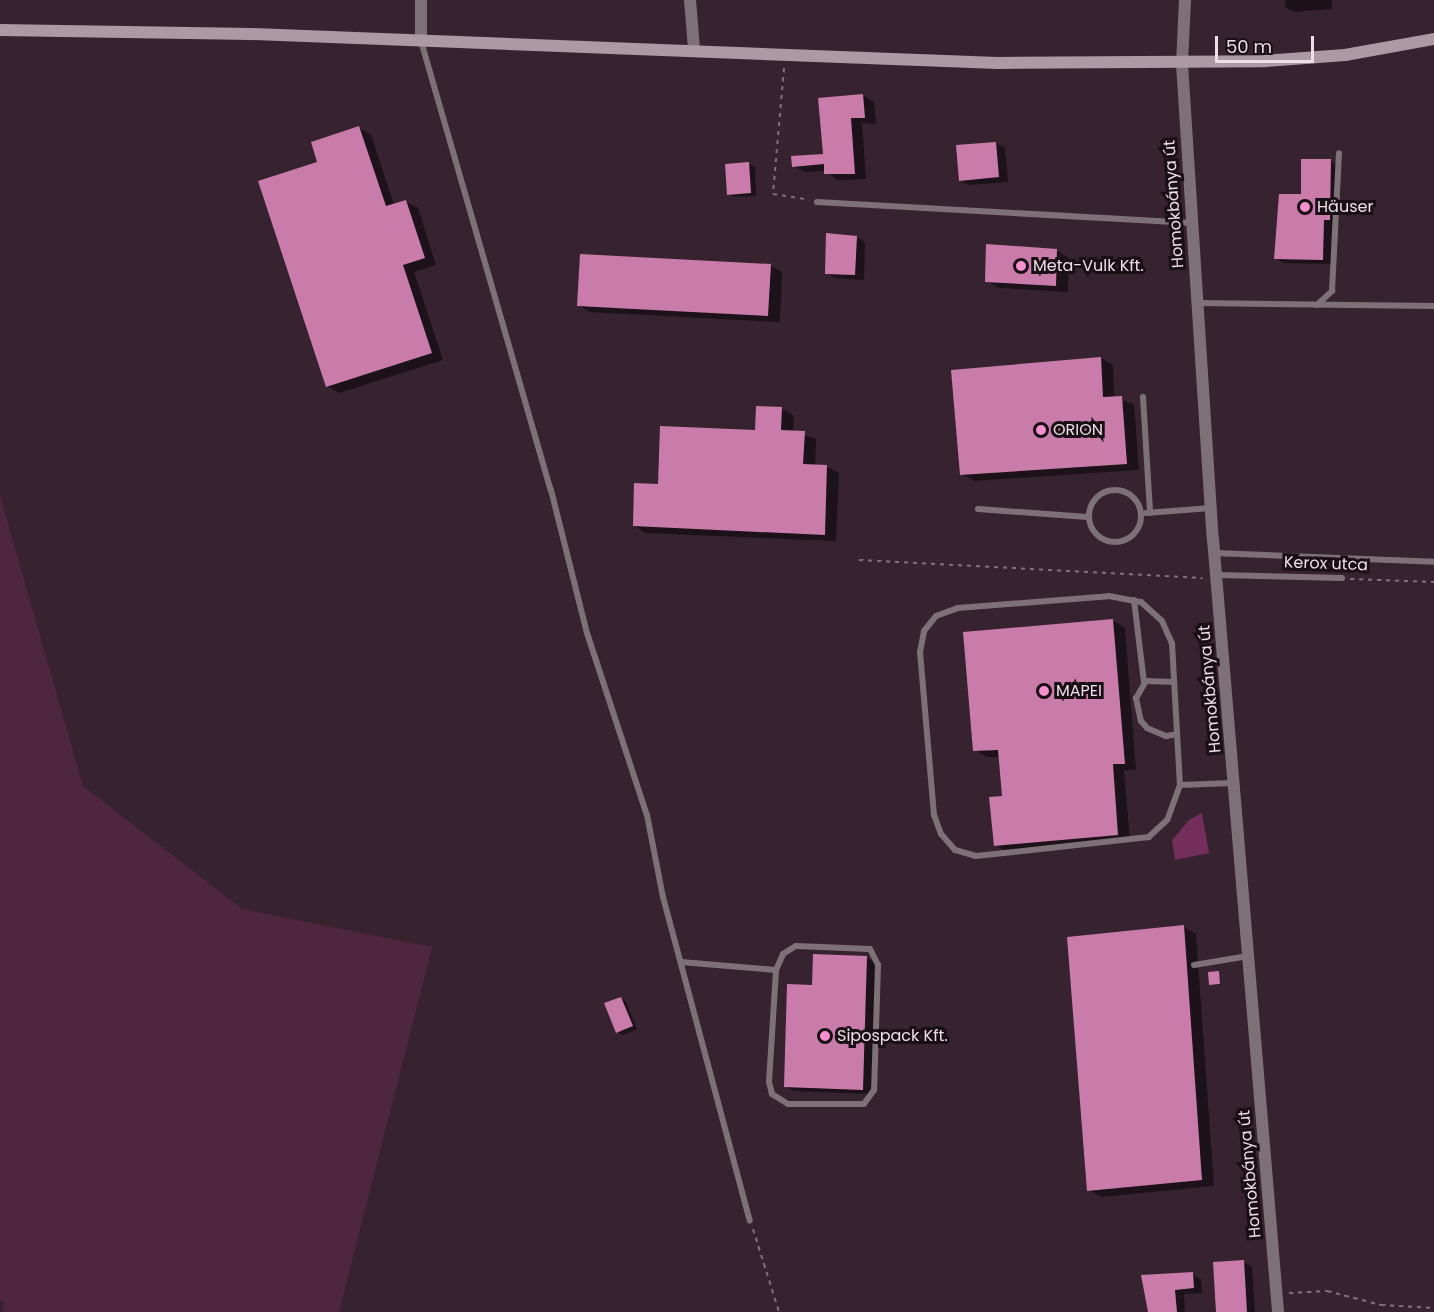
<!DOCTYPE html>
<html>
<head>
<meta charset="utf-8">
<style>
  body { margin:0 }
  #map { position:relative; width:1434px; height:1312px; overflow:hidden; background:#37222f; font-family:Poppins,sans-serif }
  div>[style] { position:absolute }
  .green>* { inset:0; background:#4e273f }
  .water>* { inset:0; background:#732e5b }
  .shadow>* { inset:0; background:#0007 }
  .building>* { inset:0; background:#c97caa }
  .path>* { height:2px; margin-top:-1px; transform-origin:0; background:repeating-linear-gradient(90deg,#83707b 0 4.5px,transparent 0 9px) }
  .service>* { height:6px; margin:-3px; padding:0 3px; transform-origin:3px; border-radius:3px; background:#7d7177 }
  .service>.ring { margin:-3px; padding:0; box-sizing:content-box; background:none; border:6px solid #7d7177; border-radius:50% }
  .minor>* { height:12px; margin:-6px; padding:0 6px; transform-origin:6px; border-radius:6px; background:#7d7177 }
  .secondary>* { height:12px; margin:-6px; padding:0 6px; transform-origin:6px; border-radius:6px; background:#ac99a4 }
  .dots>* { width:16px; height:16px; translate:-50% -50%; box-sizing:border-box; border:3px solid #190f15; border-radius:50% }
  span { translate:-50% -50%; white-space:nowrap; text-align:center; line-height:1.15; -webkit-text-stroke:6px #190f15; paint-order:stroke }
  .street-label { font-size:16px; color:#eedfe7 }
  .poi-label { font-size:16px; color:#eedfe7 }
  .left { translate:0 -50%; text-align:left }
  .scale { position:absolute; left:1215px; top:36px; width:99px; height:27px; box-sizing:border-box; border:3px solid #eedfe7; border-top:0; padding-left:8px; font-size:18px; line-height:21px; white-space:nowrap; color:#eedfe7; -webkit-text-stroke:4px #190f15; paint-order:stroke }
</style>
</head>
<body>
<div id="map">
  <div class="green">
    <i style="clip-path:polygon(0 496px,83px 786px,242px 909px,432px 947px,339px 1312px,3px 1312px,4px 1302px,0 1301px)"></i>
  </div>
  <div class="water">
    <i style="clip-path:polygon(1202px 813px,1209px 853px,1175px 860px,1172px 840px,1189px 820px)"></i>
  </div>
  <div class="shadow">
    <i style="clip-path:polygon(1285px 0,1332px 0,1332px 9px,1294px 12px,1285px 7px)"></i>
    <i style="clip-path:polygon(863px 95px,874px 102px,876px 124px,862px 123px,866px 179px,837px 180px,826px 171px,805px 172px,793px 166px,824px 155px)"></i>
    <i style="clip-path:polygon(359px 128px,371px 135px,394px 205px,405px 201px,418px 208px,436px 265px,414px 272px,443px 360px,339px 393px,327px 386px,319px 163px)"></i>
    <i style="clip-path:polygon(996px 143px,1005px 148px,1008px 182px,969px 185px,960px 180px)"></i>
    <i style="clip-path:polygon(1331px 161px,1339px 166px,1339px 224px,1332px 224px,1331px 264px,1284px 263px,1275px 258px,1302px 196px)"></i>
    <i style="clip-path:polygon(749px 164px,755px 167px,756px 196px,734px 197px,728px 194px)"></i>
    <i style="clip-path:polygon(856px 237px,865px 242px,864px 280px,835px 278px,826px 273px)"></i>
    <i style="clip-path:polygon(1057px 251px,1069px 258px,1068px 292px,999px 288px,987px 281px)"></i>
    <i style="clip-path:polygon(770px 265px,782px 272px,780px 322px,590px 312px,578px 305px)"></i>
    <i style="clip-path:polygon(1101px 358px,1113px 365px,1114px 398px,1134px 404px,1139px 470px,974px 481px,962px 474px)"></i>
    <i style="clip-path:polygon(758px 408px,782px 409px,794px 416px,793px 432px,816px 439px,815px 466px,827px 467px,839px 473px,836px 541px,646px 533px,634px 526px,659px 486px,757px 431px)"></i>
    <i style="clip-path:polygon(1113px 621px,1125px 628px,1136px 770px,1124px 770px,1130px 841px,1007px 852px,995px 845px,1003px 798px,1000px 757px,987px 757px,975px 750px)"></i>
    <i style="clip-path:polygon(1184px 927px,1196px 934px,1214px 1186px,1101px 1197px,1089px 1190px)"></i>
    <i style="clip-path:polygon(815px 955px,867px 958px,876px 963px,872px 1094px,794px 1091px,785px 1086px,814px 987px)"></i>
    <i style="clip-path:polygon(1218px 972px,1221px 985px,1213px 985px,1210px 984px)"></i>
    <i style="clip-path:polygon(621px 998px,626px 1002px,637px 1029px,623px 1035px,617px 1032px)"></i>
    <i style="clip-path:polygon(1243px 1262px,1252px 1267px,1255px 1312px,1217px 1312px)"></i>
    <i style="clip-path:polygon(1192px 1274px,1201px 1279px,1202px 1293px,1184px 1294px,1185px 1312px,1149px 1312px,1142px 1277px)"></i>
  </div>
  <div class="building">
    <i style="clip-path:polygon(863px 94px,865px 118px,851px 118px,855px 174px,824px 174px,824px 164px,792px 167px,791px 156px,823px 154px,818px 98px)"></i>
    <i style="clip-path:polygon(359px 126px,386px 206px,406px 200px,425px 258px,403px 265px,432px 353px,326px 387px,258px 181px,317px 162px,311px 142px)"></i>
    <i style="clip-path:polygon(996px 142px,999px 177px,959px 181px,956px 145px)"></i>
    <i style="clip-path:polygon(1301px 159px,1331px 159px,1330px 220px,1324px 220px,1323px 260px,1274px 259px,1279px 194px,1301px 194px)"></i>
    <i style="clip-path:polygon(749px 162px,751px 193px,727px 195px,725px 164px)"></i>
    <i style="clip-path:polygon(826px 233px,857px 236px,855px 275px,825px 274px)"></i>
    <i style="clip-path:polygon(986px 244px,1057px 249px,1056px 286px,985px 282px)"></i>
    <i style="clip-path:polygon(580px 254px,771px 264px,768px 316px,577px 306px)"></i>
    <i style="clip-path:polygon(1101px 357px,1103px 397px,1122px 396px,1127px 464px,960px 475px,951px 370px)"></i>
    <i style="clip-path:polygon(756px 406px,782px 407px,781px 430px,805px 431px,803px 464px,827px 465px,825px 535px,633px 526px,634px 483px,658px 484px,660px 426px,755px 430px)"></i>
    <i style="clip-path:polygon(1113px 619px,1125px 764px,1113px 764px,1118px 835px,994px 846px,989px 797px,1002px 796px,998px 750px,973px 751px,963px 632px)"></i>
    <i style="clip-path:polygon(1184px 925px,1202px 1180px,1087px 1191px,1067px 937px)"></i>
    <i style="clip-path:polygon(813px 954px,867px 956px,863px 1090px,784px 1087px,787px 984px,812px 985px)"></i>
    <i style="clip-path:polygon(1219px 971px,1220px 984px,1209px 985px,1208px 972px)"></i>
    <i style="clip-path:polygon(621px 997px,633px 1026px,616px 1033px,604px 1003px)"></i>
    <i style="clip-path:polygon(1244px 1260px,1247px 1312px,1216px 1312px,1213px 1262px)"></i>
    <i style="clip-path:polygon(1193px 1272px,1194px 1288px,1175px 1290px,1177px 1312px,1148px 1312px,1141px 1275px)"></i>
  </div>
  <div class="path">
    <i style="left:784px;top:68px;width:126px;rotate:95deg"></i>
    <i style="left:773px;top:194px;width:36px;rotate:9deg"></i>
    <i style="left:859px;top:560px;width:344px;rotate:3deg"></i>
    <i style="left:1350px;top:579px;width:84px;rotate:2deg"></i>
    <i style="left:753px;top:1229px;width:87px;rotate:72.6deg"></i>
    <i style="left:1289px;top:1293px;width:38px;rotate:-3deg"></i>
    <i style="left:1327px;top:1291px;width:56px;rotate:14.5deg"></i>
    <i style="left:1381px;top:1305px;width:53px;rotate:3.2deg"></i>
  </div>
  <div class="service">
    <i style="left:421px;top:41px;width:467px;rotate:73.9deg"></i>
    <i style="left:551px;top:490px;width:147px;rotate:75.9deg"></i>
    <i style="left:587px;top:633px;width:192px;rotate:71.8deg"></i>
    <i style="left:647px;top:815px;width:84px;rotate:79deg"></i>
    <i style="left:663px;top:897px;width:335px;rotate:75deg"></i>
    <i style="left:817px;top:202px;width:376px;rotate:3.2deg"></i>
    <i style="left:1198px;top:303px;width:236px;rotate:0.7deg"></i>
    <i style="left:1317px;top:305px;width:21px;rotate:-43deg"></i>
    <i style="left:1332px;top:291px;width:138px;rotate:-87.1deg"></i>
    <i style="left:1143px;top:397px;width:116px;rotate:86.5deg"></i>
    <i class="ring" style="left:1089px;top:490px;width:46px;height:46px"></i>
    <i style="left:978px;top:509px;width:110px;rotate:4.2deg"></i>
    <i style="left:1146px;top:513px;width:65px;rotate:-4.4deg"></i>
    <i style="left:1214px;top:553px;width:220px;rotate:2.3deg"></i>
    <i style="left:1217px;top:575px;width:125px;rotate:1.4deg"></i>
    <i style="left:1134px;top:600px;width:84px;rotate:83.1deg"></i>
    <i style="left:1174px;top:682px;width:28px;rotate:-178deg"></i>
    <i style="left:1146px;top:681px;width:20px;rotate:120deg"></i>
    <i style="left:1136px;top:698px;width:24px;rotate:78deg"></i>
    <i style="left:1141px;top:721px;width:9px;rotate:49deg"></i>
    <i style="left:1147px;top:728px;width:21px;rotate:23deg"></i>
    <i style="left:1166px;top:736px;width:11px;rotate:-10deg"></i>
    <i style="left:1180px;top:785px;width:37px;rotate:110deg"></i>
    <i style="left:1167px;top:820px;width:25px;rotate:137deg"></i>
    <i style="left:1149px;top:837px;width:174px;rotate:173.7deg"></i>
    <i style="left:976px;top:856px;width:22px;rotate:-164deg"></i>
    <i style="left:955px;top:850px;width:21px;rotate:-131deg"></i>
    <i style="left:941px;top:834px;width:20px;rotate:-110deg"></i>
    <i style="left:934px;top:815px;width:164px;rotate:-94.9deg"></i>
    <i style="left:920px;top:652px;width:21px;rotate:-79deg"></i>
    <i style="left:924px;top:631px;width:19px;rotate:-51deg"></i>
    <i style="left:936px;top:616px;width:23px;rotate:-20deg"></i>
    <i style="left:958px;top:608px;width:151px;rotate:-4.5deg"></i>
    <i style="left:1109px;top:596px;width:33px;rotate:11deg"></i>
    <i style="left:1141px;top:602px;width:28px;rotate:42deg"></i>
    <i style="left:1162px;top:621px;width:24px;rotate:66deg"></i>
    <i style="left:1172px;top:643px;width:142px;rotate:86.8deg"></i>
    <i style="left:1180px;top:785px;width:54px;rotate:-2.1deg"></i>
    <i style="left:681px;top:962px;width:95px;rotate:4.8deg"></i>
    <i style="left:776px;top:970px;width:17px;rotate:-66deg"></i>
    <i style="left:783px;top:954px;width:15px;rotate:-32deg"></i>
    <i style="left:796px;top:946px;width:74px;rotate:2.3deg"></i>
    <i style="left:870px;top:949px;width:18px;rotate:63deg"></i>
    <i style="left:878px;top:965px;width:125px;rotate:91.8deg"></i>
    <i style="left:874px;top:1090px;width:17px;rotate:126deg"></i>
    <i style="left:864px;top:1104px;width:76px;rotate:180deg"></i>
    <i style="left:788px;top:1104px;width:19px;rotate:-148deg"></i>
    <i style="left:772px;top:1094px;width:12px;rotate:-104deg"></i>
    <i style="left:769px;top:1082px;width:112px;rotate:-86.4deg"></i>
    <i style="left:1194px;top:965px;width:55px;rotate:-9.5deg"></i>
  </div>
  <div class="minor">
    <i style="left:421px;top:0;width:41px;rotate:90deg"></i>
    <i style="left:690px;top:0;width:49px;rotate:85.3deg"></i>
    <i style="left:1185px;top:0;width:64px;rotate:92.7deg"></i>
    <i style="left:1182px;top:64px;width:476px;rotate:86.3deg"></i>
    <i style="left:1213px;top:539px;width:776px;rotate:85.19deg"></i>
  </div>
  <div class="secondary">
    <i style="left:0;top:30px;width:251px;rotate:0.9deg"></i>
    <i style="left:251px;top:34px;width:747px;rotate:2.23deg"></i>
    <i style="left:997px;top:63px;width:268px;rotate:-0.4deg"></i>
    <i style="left:1265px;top:61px;width:80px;rotate:-4.3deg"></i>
    <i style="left:1345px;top:55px;width:90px;rotate:-10.2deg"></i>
  </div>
  <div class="dots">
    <i style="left:1305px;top:207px;background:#f690cf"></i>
    <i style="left:1021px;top:266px;background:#f690cf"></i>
    <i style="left:1041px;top:430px;background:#f690cf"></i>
    <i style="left:1044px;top:691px;background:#f690cf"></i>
    <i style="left:825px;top:1036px;background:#f690cf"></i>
  </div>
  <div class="street-label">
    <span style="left:1174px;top:204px;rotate:-94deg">Homokbánya út</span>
    <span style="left:1326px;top:564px;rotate:2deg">Kerox utca</span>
    <span style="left:1210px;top:689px;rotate:-95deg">Homokbánya út</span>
    <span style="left:1250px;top:1174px;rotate:-95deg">Homokbánya út</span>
  </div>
  <div class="poi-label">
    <span class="left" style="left:1317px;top:207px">Häuser</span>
    <span class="left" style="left:1033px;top:266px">Meta-Vulk Kft.</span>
    <span class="left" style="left:1053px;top:430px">ORION</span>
    <span class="left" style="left:1056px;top:691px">MAPEI</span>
    <span class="left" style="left:837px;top:1036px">Sipospack Kft.</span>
  </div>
  <div class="scale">50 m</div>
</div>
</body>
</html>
